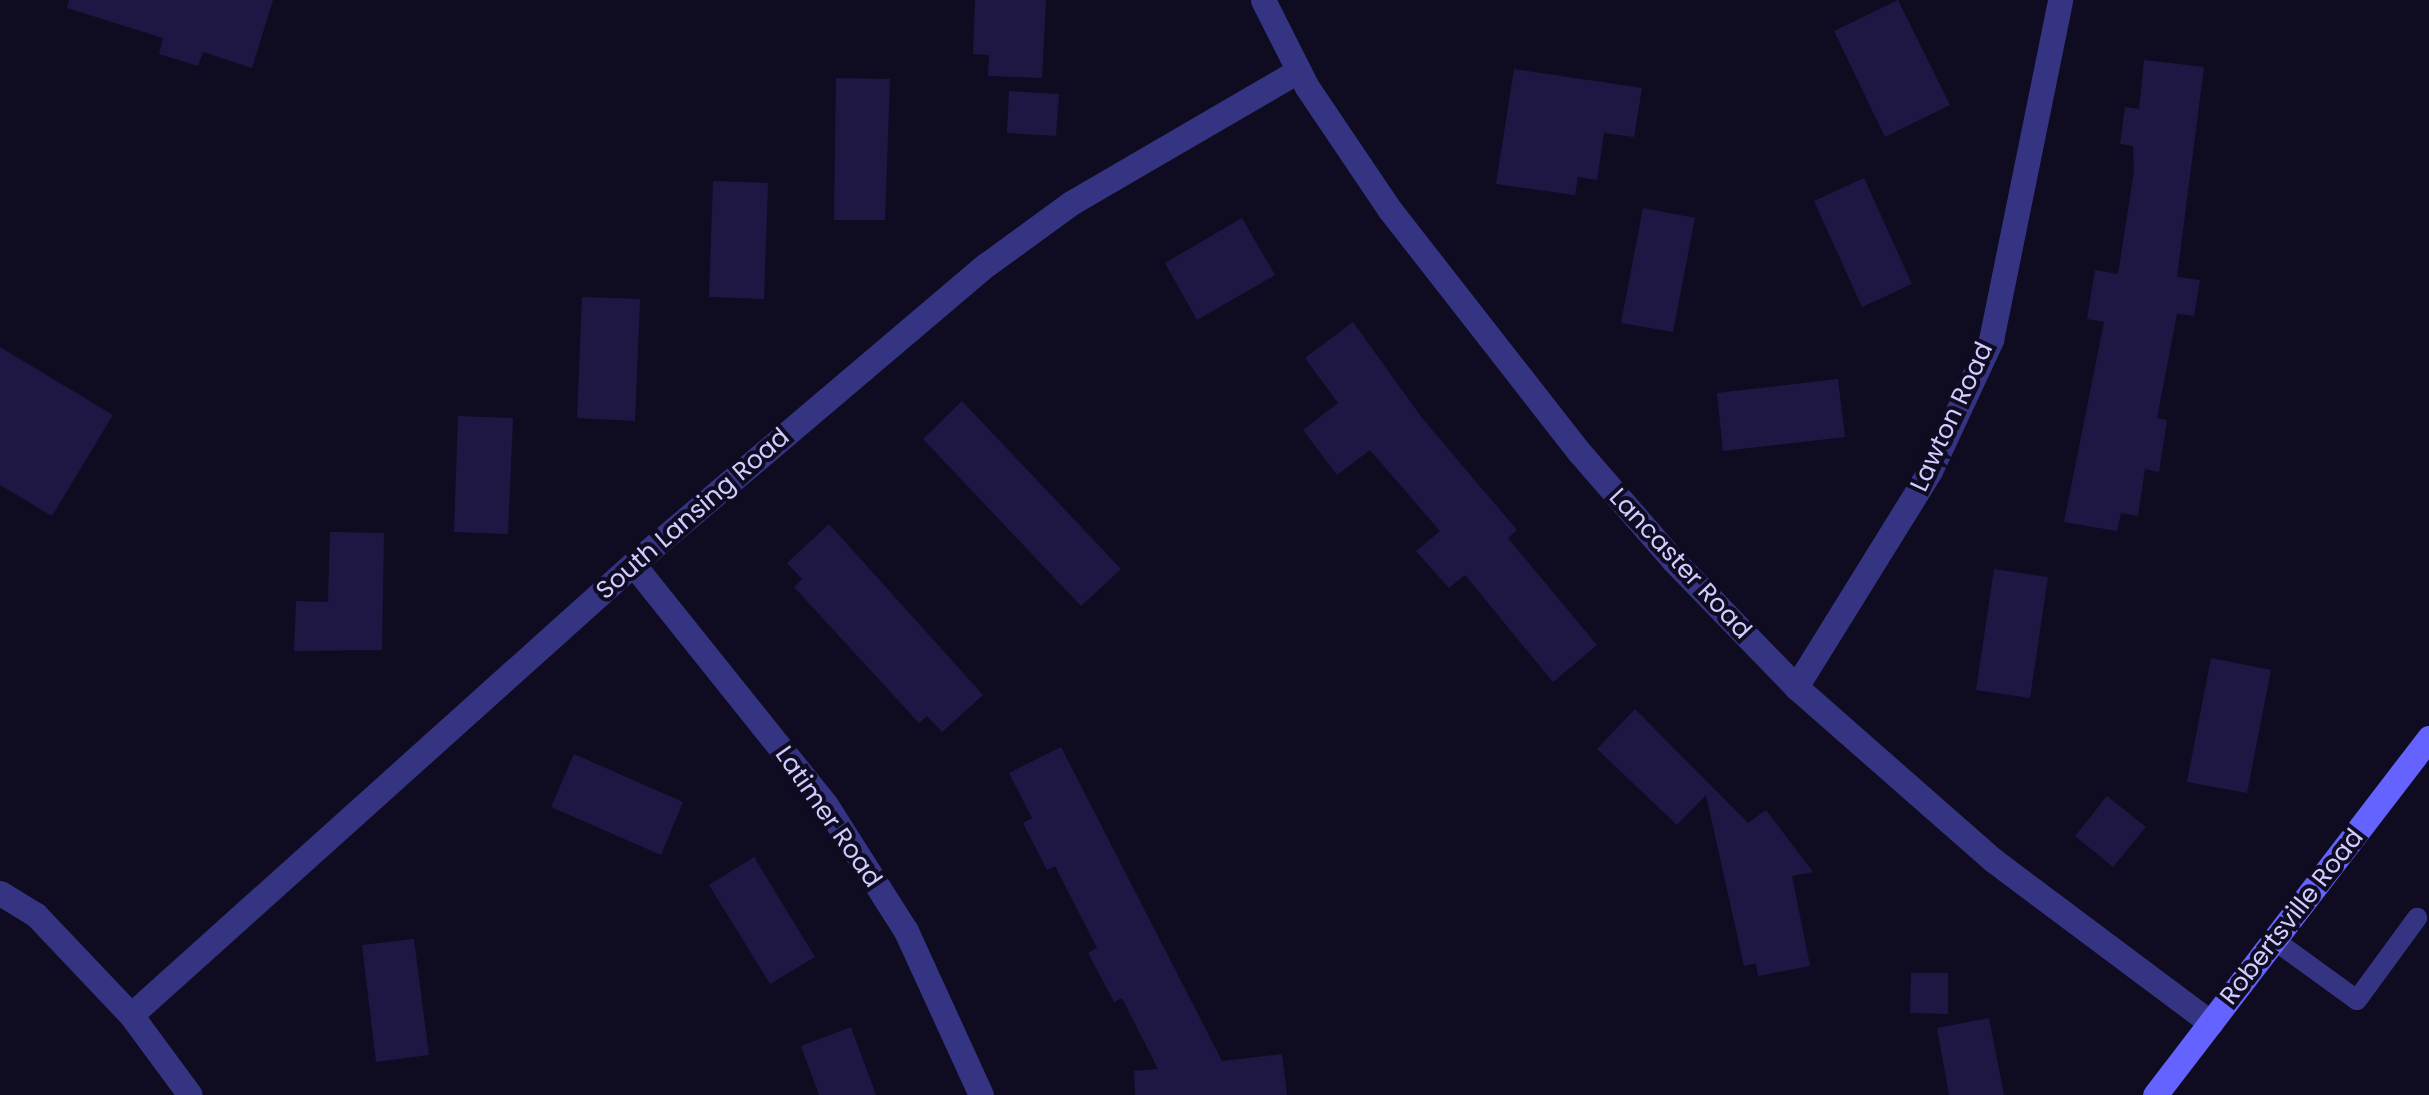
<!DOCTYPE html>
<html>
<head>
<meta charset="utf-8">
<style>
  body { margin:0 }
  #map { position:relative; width:2429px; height:1095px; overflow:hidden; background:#0f0c21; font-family:Poppins,sans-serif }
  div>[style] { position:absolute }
  .building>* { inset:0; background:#1f1743 }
  .lane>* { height:20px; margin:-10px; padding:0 10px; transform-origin:10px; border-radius:10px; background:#353483 }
  .street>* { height:25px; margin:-12.5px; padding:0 12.5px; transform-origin:12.5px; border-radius:12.5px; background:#353483 }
  .secondary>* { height:25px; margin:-12.5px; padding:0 12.5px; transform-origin:12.5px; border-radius:12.5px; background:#6463ff }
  span { translate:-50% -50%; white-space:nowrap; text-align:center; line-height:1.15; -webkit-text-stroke:8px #0f0c21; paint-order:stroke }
  .street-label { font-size:25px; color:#d1ccff }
</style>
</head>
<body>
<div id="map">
  <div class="building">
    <i style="clip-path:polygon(69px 0,273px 0,252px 68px,203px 52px,198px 66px,159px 54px,163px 38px,67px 8px)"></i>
    <i style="clip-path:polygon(975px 0,1046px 0,1042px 78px,988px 76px,989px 55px,973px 54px)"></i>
    <i style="clip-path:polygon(1898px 0,1950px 105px,1885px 137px,1834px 31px)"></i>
    <i style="clip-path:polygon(2144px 60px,2204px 67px,2177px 277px,2200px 280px,2194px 316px,2177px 314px,2157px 418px,2167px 420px,2159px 472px,2145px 469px,2138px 516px,2121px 513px,2117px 531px,2064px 522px,2104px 322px,2087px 319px,2095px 270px,2118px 274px,2134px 171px,2133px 146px,2120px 144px,2125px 107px,2139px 109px)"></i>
    <i style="clip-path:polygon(1514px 69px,1642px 88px,1634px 137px,1604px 133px,1597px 180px,1578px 177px,1575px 195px,1496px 184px)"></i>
    <i style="clip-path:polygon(836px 78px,890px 79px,885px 220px,834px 220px)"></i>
    <i style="clip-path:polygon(1009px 91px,1059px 94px,1056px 136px,1007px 133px)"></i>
    <i style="clip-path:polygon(1864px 178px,1912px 284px,1862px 307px,1814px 201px)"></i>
    <i style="clip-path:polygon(713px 181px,768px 183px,764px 299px,709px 297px)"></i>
    <i style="clip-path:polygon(1643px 208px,1695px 218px,1673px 332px,1621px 323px)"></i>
    <i style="clip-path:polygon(1242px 218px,1275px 275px,1197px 320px,1165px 263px)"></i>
    <i style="clip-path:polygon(582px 297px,640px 299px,635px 421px,577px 418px)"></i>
    <i style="clip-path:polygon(1353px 322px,1422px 418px,1517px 530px,1508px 538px,1597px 645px,1553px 682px,1465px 575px,1449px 588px,1416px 551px,1440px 531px,1370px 450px,1337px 475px,1303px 430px,1338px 403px,1305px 358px)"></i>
    <i style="clip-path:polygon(0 347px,113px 415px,52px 516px,0 485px)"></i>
    <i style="clip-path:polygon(1838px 379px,1845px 437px,1723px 451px,1717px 393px)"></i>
    <i style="clip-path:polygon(962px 401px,1121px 569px,1081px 606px,923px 439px)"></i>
    <i style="clip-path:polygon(458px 416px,513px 418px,508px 534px,454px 532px)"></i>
    <i style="clip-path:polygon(829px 524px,983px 695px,942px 732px,927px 716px,919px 723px,794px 587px,802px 579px,787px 563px)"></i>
    <i style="clip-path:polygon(330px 532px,384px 533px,382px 650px,294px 651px,296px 601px,328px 602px)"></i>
    <i style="clip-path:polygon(1994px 569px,2048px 577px,2030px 698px,1976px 690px)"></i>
    <i style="clip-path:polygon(2211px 658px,2271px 670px,2247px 793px,2187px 782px)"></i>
    <i style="clip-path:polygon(1635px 709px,1748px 823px,1766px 810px,1813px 872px,1792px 876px,1810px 966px,1758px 976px,1756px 963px,1744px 966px,1706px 795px,1677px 825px,1597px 749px)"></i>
    <i style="clip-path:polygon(1061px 747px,1222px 1061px,1282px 1054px,1287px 1095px,1135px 1095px,1134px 1071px,1158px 1069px,1122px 998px,1114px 1002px,1088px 953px,1097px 948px,1055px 866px,1047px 870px,1023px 823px,1032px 818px,1009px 773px)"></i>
    <i style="clip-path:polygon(574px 754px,683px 802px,661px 855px,551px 807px)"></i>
    <i style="clip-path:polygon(2107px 796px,2146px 827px,2113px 867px,2075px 836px)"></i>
    <i style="clip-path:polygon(754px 857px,815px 957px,770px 984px,709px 885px)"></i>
    <i style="clip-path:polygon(414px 939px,429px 1055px,376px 1062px,362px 945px)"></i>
    <i style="clip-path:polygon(1911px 973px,1948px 973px,1948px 1014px,1910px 1013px)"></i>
    <i style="clip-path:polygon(1989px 1018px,2004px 1095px,1949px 1095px,1937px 1028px)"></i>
    <i style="clip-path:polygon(851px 1027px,876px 1095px,819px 1095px,801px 1046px)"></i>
  </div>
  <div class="lane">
    <i style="left:2274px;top:940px;width:102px;rotate:35.9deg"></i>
    <i style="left:2357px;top:1000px;width:102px;rotate:-53.8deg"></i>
  </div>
  <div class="street">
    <i style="left:1263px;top:0;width:97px;rotate:63.2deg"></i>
    <i style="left:1307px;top:87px;width:148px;rotate:56deg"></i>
    <i style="left:1390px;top:210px;width:308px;rotate:52deg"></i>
    <i style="left:1580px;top:453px;width:142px;rotate:49deg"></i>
    <i style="left:1673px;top:560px;width:177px;rotate:45.9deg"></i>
    <i style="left:1796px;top:687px;width:262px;rotate:41.3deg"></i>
    <i style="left:1993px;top:860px;width:272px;rotate:36.8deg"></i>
    <i style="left:633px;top:564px;width:309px;rotate:51.3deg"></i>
    <i style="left:826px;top:805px;width:149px;rotate:57.6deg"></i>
    <i style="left:906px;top:931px;width:180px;rotate:65.4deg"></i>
    <i style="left:1796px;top:687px;width:254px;rotate:-58.2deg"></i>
    <i style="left:1930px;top:471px;width:145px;rotate:-65deg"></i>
    <i style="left:1991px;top:340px;width:347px;rotate:-78.5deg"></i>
    <i style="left:0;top:893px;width:42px;rotate:31.4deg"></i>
    <i style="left:36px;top:915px;width:138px;rotate:46.5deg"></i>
    <i style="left:131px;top:1015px;width:99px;rotate:53.6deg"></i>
    <i style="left:131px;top:1015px;width:675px;rotate:-41.94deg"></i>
    <i style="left:633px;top:564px;width:463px;rotate:-40.3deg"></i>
    <i style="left:986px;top:265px;width:105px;rotate:-36.1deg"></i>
    <i style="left:1071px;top:203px;width:263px;rotate:-30.2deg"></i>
  </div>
  <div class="secondary">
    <i style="left:2155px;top:1095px;width:450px;rotate:-52.5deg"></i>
  </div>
  <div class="street-label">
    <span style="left:1952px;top:417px;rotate:-65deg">Lawton Road</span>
    <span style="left:693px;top:514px;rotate:-41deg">South Lansing Road</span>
    <span style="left:1680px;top:564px;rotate:47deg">Lancaster Road</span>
    <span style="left:828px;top:817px;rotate:55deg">Latimer Road</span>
    <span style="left:2292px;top:917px;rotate:-52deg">Robertsville Road</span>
  </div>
</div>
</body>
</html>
